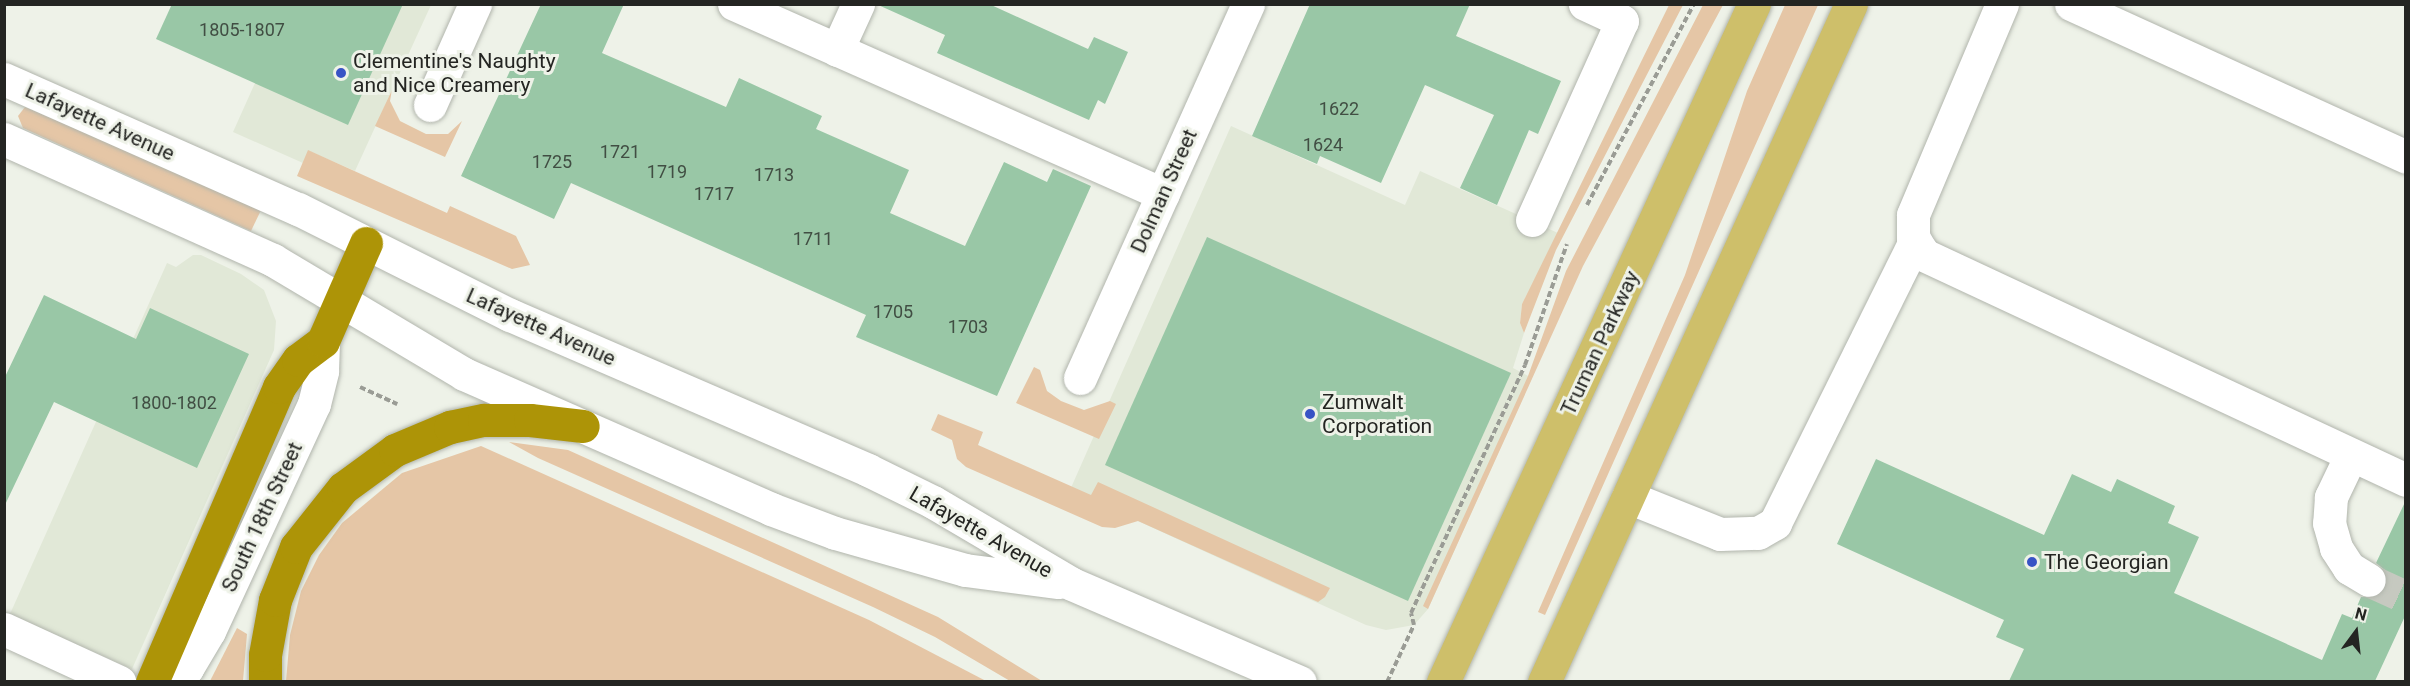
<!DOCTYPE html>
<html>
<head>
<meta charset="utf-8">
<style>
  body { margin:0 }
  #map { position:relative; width:2410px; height:686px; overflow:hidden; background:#eef2e8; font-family:Roboto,sans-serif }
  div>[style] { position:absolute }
  .built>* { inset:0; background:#e1e8d7 }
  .green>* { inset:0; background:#e5c6a6 }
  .building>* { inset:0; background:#99c7a6 }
  .minor-tunnel>* { height:33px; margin-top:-16.5px; transform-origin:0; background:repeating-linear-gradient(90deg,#c6c9c0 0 33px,transparent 0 49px) }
  .path>* { height:4px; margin-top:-2px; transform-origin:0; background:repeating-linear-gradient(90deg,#9a9c95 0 6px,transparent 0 9px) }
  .roads { filter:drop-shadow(0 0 2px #b1b5ac) drop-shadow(0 0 2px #b1b5ac) }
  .minor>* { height:33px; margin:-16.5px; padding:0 16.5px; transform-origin:16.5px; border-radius:16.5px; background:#fff }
  .major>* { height:33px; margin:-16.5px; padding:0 16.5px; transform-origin:16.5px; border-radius:16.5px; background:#cebf6a }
  .highway>* { height:33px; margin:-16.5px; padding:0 16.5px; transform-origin:16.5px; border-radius:16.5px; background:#ad9407 }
  .dots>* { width:16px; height:16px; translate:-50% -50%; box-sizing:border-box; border:3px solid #eef2e8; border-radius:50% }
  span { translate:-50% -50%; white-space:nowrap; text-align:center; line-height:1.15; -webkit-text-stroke:6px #eef2e8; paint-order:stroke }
  .number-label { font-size:18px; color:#414e43 }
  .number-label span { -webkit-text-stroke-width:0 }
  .poi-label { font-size:21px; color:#242522 }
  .left { translate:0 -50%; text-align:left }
  .street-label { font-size:21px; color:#242522 }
  .frame { position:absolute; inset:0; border:6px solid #242522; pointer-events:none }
  .north { position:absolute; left:2326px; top:602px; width:60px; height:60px; -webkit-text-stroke:4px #eef2e8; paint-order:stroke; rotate:15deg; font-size:16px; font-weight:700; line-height:24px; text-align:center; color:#242522 }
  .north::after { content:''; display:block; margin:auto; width:21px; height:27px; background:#242522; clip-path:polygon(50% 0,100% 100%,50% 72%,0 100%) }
</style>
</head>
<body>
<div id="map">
  <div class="built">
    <i style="clip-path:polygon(290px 5px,431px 5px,355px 171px,309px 151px,303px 163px,233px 132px)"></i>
    <i style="clip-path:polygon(1231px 126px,1405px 205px,1420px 171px,1558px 233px,1522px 304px,1520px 323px,1524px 333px,1513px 368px,1532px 378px,1428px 609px,1414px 625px,1386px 630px,1366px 625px,1070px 490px)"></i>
    <i style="clip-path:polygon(193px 255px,201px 255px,241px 274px,264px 290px,276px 321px,274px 350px,132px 669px,10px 614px,167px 263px,176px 267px)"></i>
  </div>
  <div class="green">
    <i style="clip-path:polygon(1669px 5px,1683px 5px,1556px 250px,1524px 333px,1520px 323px,1522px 304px)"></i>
    <i style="clip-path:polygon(1703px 5px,1723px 5px,1583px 266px,1428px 609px,1423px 606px,1528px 376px,1566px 271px)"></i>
    <i style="clip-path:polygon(1785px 5px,1818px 5px,1545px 615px,1538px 612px,1685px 275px,1747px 91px)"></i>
    <i style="clip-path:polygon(392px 90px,390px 101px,400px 121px,426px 134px,448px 134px,462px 121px,445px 157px,375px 126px)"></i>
    <i style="clip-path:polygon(25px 107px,262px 208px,251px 231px,23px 128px,18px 116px)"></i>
    <i style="clip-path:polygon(308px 150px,447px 213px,450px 206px,516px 236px,530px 265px,512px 269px,297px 176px)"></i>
    <i style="clip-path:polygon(1034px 367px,1040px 370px,1047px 391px,1061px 401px,1084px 410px,1110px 401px,1116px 404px,1099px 439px,1016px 403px)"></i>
    <i style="clip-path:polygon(938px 414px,983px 432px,978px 445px,1091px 495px,1098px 482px,1330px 588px,1325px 597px,1318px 602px,1138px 521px,1115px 528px,1102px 527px,966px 467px,957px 459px,952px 440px,931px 430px)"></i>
    <i style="clip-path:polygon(509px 442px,568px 450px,938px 617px,1042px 681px,1010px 681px,935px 637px,873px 607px,538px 458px)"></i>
    <i style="clip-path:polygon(481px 446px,869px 620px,986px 681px,286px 681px,290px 635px,301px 591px,319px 555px,342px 523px,402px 473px)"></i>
    <i style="clip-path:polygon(237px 628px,247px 634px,243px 681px,210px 681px)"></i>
  </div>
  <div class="building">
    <i style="clip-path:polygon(172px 4px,403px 4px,348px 125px,156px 39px)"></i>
    <i style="clip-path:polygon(541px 4px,624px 4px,602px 53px,726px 107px,739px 78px,822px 116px,816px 129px,909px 170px,890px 213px,965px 246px,1004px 162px,1047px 182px,1053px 169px,1091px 186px,997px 396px,856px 337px,866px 315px,571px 183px,554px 219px,461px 176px)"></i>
    <i style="clip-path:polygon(876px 4px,989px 4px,1088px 49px,1094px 37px,1128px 52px,1105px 104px,1098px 100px,1089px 120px,937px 53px,945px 35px)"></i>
    <i style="clip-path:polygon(1310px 4px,1470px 4px,1456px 36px,1561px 81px,1538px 134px,1529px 130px,1497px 205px,1460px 188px,1494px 115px,1425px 85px,1381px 183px,1320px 156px,1317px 164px,1252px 136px)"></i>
    <i style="clip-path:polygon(1207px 237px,1511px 373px,1408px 601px,1105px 465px)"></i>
    <i style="clip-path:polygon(44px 295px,136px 339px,150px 308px,249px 354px,197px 468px,54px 402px,4px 507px,4px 379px)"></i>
    <i style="clip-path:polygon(1876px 459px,2044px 535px,2072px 474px,2111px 492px,2117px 479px,2175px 506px,2168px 523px,2199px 537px,2174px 593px,2322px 660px,2342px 614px,2352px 618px,2361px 597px,2378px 597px,2385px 589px,2386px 571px,2376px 563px,2406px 500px,2406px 614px,2375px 681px,2009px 681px,2024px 649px,1996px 637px,2004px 620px,1837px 544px)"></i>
  </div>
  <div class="minor-tunnel">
    <i style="left:2369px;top:580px;width:41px;rotate:24.7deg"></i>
  </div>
  <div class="path">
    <i style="left:1587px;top:205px;width:228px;rotate:-62deg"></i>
    <i style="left:360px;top:387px;width:41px;rotate:24.7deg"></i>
    <i style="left:1387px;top:682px;width:63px;rotate:-64.7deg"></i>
    <i style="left:1414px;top:625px;width:12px;rotate:-104deg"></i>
    <i style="left:1411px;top:613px;width:273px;rotate:-65.3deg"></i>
    <i style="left:1525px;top:365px;width:128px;rotate:-70.9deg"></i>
  </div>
  <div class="roads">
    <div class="minor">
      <i style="left:734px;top:4px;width:469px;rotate:23.9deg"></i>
      <i style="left:2002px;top:4px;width:229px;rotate:112.9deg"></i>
      <i style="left:1913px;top:215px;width:23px;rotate:90deg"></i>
      <i style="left:1913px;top:238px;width:20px;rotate:57deg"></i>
      <i style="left:1924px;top:255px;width:532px;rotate:25.02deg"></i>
      <i style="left:2071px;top:4px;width:368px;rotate:24.5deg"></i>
      <i style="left:837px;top:50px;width:51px;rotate:-65.5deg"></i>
      <i style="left:4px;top:79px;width:321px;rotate:23.9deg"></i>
      <i style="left:298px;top:209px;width:237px;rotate:26.6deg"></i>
      <i style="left:510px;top:315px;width:390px;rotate:23.4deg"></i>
      <i style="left:868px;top:470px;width:72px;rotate:26.2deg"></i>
      <i style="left:933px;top:502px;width:161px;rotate:30.5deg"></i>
      <i style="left:1072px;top:584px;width:248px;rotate:23.3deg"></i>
      <i style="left:430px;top:105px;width:111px;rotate:-66deg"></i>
      <i style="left:4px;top:139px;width:295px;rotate:24.2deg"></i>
      <i style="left:273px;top:260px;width:222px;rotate:30.8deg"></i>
      <i style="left:464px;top:374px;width:335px;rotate:23.7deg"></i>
      <i style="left:771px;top:509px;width:68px;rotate:20.6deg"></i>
      <i style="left:835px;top:533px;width:135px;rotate:15.9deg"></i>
      <i style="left:965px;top:570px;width:94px;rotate:7.4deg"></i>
      <i style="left:1532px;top:220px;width:218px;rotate:-65.7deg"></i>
      <i style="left:1622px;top:21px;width:41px;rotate:-155.3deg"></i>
      <i style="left:1080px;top:378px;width:410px;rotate:-65.8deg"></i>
      <i style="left:2351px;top:455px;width:47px;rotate:115.5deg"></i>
      <i style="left:2331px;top:497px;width:26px;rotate:94deg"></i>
      <i style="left:2329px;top:523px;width:26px;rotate:74deg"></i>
      <i style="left:2336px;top:548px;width:24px;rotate:57deg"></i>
      <i style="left:2349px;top:568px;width:23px;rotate:31deg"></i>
      <i style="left:1628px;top:497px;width:99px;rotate:21.9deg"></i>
      <i style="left:1720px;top:534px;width:38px;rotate:-2deg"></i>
      <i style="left:1758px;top:533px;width:20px;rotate:-30deg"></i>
      <i style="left:1775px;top:523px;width:315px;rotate:-63.6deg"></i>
      <i style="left:4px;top:629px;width:127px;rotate:24.7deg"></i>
      <i style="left:172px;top:682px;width:21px;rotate:-43deg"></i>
      <i style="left:187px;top:668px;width:43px;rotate:-59.3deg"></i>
      <i style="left:209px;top:631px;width:250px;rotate:-65.2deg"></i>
      <i style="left:314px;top:404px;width:34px;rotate:-76deg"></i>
      <i style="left:322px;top:371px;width:30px;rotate:-88deg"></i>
    </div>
    <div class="major">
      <i style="left:1443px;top:682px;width:746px;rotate:-65.36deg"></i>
      <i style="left:1544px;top:682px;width:744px;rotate:-65.64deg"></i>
    </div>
    <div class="highway">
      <i style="left:152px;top:682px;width:321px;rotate:-66.7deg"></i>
      <i style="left:279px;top:387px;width:33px;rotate:-55deg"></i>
      <i style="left:298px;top:360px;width:31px;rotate:-37deg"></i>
      <i style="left:323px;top:341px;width:107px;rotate:-66.3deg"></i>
      <i style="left:265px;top:682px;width:27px;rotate:-90deg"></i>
      <i style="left:265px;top:655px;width:56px;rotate:-79.7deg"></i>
      <i style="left:275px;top:600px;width:57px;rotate:-68.4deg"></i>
      <i style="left:296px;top:547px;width:75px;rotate:-51.5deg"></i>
      <i style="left:343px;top:488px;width:64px;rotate:-36.2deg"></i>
      <i style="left:395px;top:450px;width:60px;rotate:-22.7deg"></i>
      <i style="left:450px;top:427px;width:35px;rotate:-12deg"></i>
      <i style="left:484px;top:420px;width:46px"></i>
      <i style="left:530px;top:420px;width:53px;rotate:6.5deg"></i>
    </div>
  </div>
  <div class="dots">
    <i style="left:341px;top:73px;background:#3853c5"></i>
    <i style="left:1310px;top:414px;background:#3853c5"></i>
    <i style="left:2032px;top:562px;background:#3853c5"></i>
  </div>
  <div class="number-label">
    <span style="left:242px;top:30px">1805-1807</span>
    <span style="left:1339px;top:109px">1622</span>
    <span style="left:1323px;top:145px">1624</span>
    <span style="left:620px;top:152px">1721</span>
    <span style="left:552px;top:162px">1725</span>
    <span style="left:667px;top:172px">1719</span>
    <span style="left:774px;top:175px">1713</span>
    <span style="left:714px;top:194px">1717</span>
    <span style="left:813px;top:239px">1711</span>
    <span style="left:893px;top:312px">1705</span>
    <span style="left:968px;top:327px">1703</span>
    <span style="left:174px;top:403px">1800-1802</span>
  </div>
  <div class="poi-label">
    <span class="left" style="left:353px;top:73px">Clementine's Naughty<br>and Nice Creamery</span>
    <span class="left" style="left:1322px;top:414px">Zumwalt<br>Corporation</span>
    <span class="left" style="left:2044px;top:562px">The Georgian</span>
  </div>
  <div class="street-label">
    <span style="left:100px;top:122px;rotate:24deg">Lafayette Avenue</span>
    <span style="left:1164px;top:191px;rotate:-66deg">Dolman Street</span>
    <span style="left:541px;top:327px;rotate:24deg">Lafayette Avenue</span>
    <span style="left:1600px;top:343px;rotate:-65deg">Truman Parkway</span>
    <span style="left:262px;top:517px;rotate:-65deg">South 18th Street</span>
    <span style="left:981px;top:532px;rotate:30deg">Lafayette Avenue</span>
  </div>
  <div class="frame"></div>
  <div class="north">N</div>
</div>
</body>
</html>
